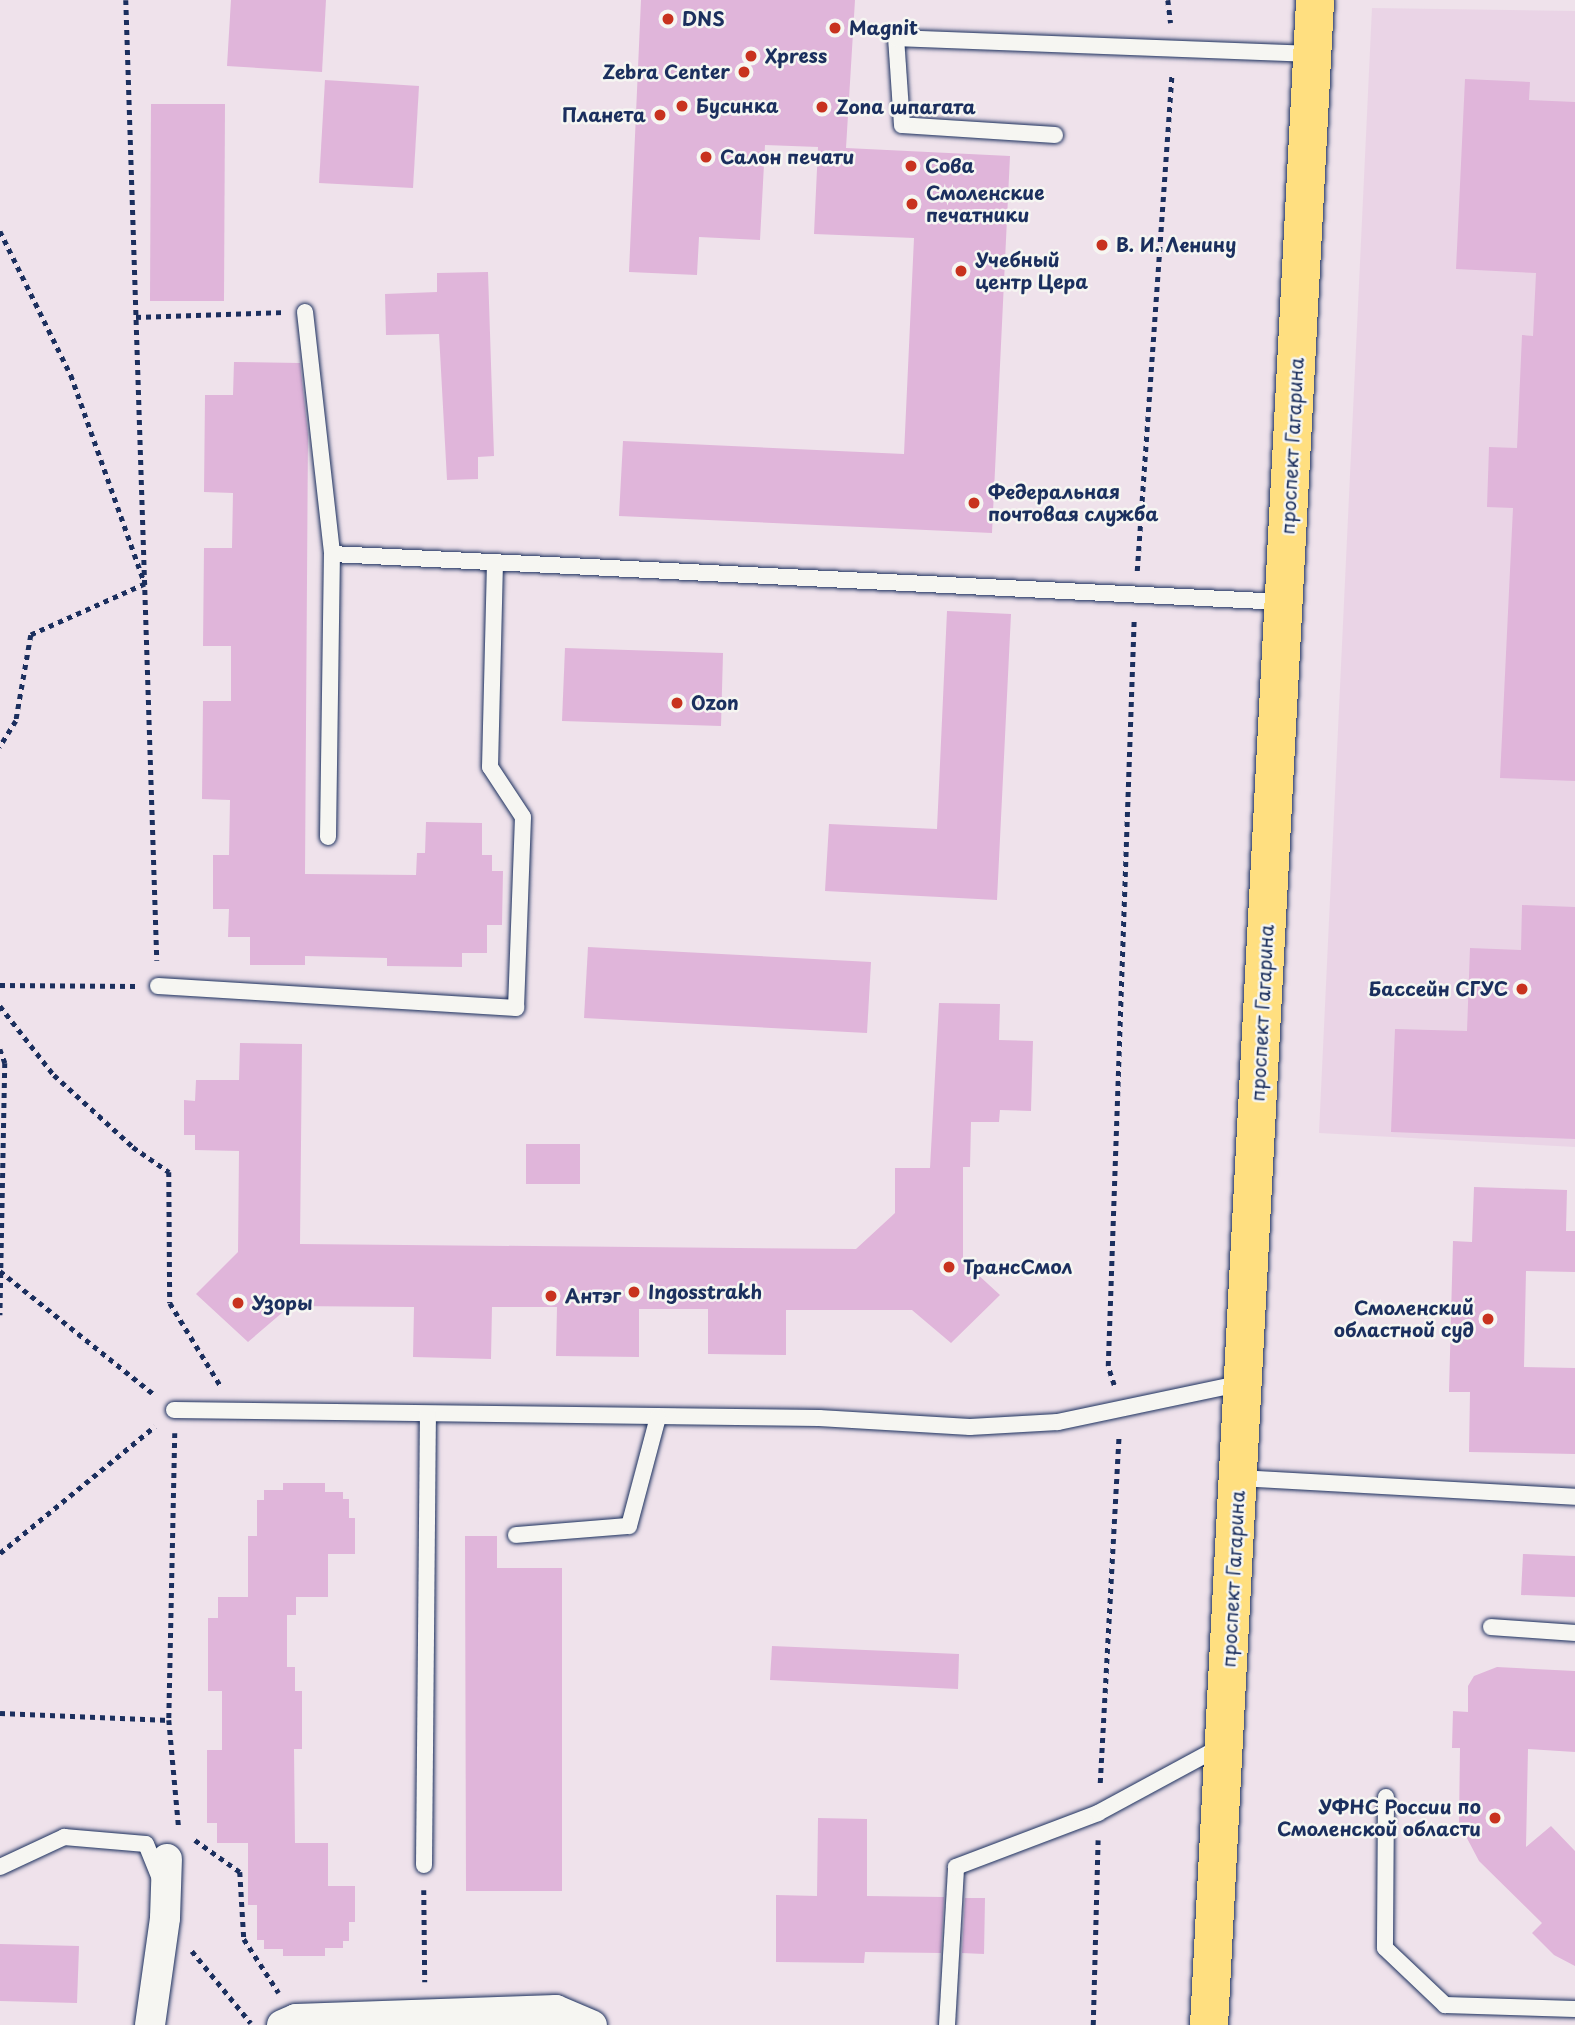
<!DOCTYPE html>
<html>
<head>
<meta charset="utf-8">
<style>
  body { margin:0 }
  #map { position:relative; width:1575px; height:2025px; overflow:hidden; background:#efe2eb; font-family:"Playpen Sans",sans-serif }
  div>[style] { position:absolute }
  .built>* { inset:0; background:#ead4e6 }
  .building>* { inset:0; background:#e0b5da }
  .path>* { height:4.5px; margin-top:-2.25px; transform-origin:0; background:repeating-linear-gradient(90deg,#1b2f5e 0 5px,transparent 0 10px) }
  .roads { filter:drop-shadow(0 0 2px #1b2f5e) drop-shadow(0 0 2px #1b2f5e) }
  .lane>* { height:16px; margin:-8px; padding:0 8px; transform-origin:8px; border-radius:8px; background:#f6f6f2 }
  .street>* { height:30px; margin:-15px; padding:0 15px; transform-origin:15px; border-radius:15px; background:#f6f6f2 }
  .primary>* { height:38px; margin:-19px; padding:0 19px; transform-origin:19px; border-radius:19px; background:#ffdf80 }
  .dots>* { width:19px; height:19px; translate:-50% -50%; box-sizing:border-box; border:4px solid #f6f6f2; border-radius:50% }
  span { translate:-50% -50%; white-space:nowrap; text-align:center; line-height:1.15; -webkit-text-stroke:5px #f6f6f2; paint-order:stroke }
  .poi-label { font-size:19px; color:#1b2f5e; font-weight:700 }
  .left { translate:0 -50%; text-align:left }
  .right { translate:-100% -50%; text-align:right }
  .street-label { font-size:19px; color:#1b2f5e }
</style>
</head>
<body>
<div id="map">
  <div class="built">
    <i style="clip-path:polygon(1372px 8px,1575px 11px,1575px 1147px,1319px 1133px)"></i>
  </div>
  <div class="building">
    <i style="clip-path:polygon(231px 0,326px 0,322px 72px,227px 66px)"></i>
    <i style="clip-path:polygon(641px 0,855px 0,846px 148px,1010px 156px,992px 533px,619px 516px,623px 441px,904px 454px,914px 238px,814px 234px,818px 147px,765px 145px,760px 240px,699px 237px,697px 275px,629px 272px)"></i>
    <i style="clip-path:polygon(1465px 79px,1530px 82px,1529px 100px,1575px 102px,1575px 781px,1500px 778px,1513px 508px,1487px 507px,1489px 447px,1517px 448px,1522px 335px,1533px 336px,1536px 273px,1456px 269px)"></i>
    <i style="clip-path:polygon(325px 80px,419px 86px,413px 188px,319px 183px)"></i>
    <i style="clip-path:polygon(151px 104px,225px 104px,224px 301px,150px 301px)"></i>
    <i style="clip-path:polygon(488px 272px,494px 456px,478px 457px,478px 479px,447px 480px,439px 334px,386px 335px,385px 294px,437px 292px,437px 273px)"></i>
    <i style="clip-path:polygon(234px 362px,300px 363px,308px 434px,305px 874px,416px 875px,417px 853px,425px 853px,426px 822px,482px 823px,482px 855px,492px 855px,492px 871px,503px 871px,502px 925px,487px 925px,487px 953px,462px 953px,462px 967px,387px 966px,387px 958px,305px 956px,305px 965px,250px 965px,250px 937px,228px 937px,229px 909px,213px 909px,213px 855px,229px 855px,230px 800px,202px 799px,203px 701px,231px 701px,231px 646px,203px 646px,204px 548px,232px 548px,233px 493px,204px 492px,205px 395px,233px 395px)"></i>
    <i style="clip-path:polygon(947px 611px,1011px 614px,997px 900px,825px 891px,829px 824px,937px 829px)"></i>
    <i style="clip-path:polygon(565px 648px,723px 653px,721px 726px,562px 721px)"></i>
    <i style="clip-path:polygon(1522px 905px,1575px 907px,1575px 1139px,1391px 1132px,1395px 1029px,1467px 1031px,1470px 948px,1521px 950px)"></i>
    <i style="clip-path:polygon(588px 947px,871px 962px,867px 1033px,584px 1018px)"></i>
    <i style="clip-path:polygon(939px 1003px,1000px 1004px,999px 1040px,1033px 1041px,1031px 1111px,1000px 1110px,999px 1122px,971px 1122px,970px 1167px,963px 1167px,963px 1261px,1000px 1295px,951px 1343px,912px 1310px,786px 1310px,786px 1355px,708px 1354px,708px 1309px,639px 1309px,639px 1357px,556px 1356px,557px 1307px,492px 1307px,491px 1359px,413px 1357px,414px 1307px,290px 1306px,248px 1342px,196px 1294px,238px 1252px,239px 1151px,195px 1150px,195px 1135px,184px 1135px,184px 1100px,195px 1101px,196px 1080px,239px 1080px,240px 1043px,302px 1044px,300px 1244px,856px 1249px,895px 1213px,895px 1168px,930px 1168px)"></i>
    <i style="clip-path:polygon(526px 1144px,580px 1144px,580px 1184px,526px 1184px)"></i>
    <i style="clip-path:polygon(1474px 1187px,1567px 1190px,1566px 1231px,1575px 1231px,1575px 1272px,1526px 1271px,1524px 1367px,1575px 1368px,1575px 1454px,1469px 1452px,1470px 1392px,1449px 1392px,1453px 1241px,1472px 1242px)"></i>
    <i style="clip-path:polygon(283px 1483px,325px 1483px,325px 1492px,343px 1492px,343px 1499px,349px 1499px,349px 1518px,355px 1518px,355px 1554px,328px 1554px,328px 1597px,296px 1597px,296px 1615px,287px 1615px,287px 1667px,295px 1667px,295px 1691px,302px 1691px,302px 1749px,294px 1749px,295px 1843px,328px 1843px,328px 1886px,355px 1886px,355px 1922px,349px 1922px,349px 1941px,343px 1941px,343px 1948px,325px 1948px,325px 1956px,283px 1956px,283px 1949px,264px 1949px,264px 1940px,257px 1940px,257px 1905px,248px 1905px,248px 1843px,217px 1843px,217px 1823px,207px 1823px,207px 1750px,222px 1750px,222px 1691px,208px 1691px,208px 1618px,218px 1618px,218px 1597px,248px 1597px,248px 1536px,257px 1536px,257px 1500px,264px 1500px,264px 1490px,283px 1490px)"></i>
    <i style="clip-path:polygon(465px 1536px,497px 1536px,497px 1568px,562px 1568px,562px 1891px,466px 1891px)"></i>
    <i style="clip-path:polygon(1523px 1554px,1575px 1556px,1575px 1597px,1521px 1595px)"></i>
    <i style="clip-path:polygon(772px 1646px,959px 1654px,958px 1689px,770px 1680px)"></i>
    <i style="clip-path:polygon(1497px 1667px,1575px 1671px,1575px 1752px,1528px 1749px,1526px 1847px,1551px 1826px,1575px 1851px,1575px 1966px,1554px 1955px,1532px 1933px,1542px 1923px,1479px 1861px,1459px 1823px,1460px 1748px,1452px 1748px,1453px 1711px,1468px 1712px,1468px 1686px,1474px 1676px)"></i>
    <i style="clip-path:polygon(818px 1818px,867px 1819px,867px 1896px,944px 1897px,941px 1953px,865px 1952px,864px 1963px,776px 1962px,776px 1895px,817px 1896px)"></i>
    <i style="clip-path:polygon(965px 1898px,985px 1898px,984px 1954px,962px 1953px)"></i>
    <i style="clip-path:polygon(0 1944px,79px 1946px,77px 2003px,0 2001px)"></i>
  </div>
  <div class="path">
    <i style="left:126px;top:0;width:961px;rotate:88.15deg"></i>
    <i style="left:1168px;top:0;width:23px;rotate:83deg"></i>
    <i style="left:0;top:231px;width:161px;rotate:63.8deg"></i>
    <i style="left:71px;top:375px;width:222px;rotate:70.5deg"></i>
    <i style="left:145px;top:584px;width:125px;rotate:155.9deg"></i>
    <i style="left:31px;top:635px;width:87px;rotate:99.9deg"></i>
    <i style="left:16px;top:721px;width:31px;rotate:122deg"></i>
    <i style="left:136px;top:317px;width:147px;rotate:-1.9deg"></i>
    <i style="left:1137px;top:571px;width:499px;rotate:-86deg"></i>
    <i style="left:0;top:985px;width:136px;rotate:0.4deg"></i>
    <i style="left:0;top:1006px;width:88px;rotate:52deg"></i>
    <i style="left:54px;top:1075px;width:107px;rotate:42.3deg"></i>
    <i style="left:133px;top:1147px;width:44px;rotate:34.8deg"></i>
    <i style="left:169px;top:1172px;width:131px;rotate:89.6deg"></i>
    <i style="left:170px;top:1303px;width:96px;rotate:58.6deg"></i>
    <i style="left:0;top:1049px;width:15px;rotate:70deg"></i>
    <i style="left:5px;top:1063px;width:252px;rotate:91.1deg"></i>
    <i style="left:0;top:1271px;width:198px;rotate:38.7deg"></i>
    <i style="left:1114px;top:1385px;width:20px;rotate:-108deg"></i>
    <i style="left:1108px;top:1366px;width:748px;rotate:-88.01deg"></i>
    <i style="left:175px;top:1433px;width:287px;rotate:91.2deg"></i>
    <i style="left:169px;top:1720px;width:110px;rotate:84.8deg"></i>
    <i style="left:0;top:1553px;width:200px;rotate:-39.3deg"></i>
    <i style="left:0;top:1713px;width:169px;rotate:2.4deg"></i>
    <i style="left:1100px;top:1783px;width:349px;rotate:-86.9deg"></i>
    <i style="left:195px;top:1840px;width:55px;rotate:35.4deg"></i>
    <i style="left:240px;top:1872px;width:67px;rotate:86.6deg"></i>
    <i style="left:244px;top:1939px;width:64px;rotate:57.1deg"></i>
    <i style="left:424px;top:1890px;width:92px;rotate:89.4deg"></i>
    <i style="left:192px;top:1951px;width:93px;rotate:50.7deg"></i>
    <i style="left:1093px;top:2025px;width:185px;rotate:-88.5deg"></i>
  </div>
  <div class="roads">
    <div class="lane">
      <i style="left:1055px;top:135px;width:153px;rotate:-176.3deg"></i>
      <i style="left:902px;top:125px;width:87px;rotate:-93.9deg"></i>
      <i style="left:896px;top:38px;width:416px;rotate:2.2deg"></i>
      <i style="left:305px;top:312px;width:244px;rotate:83.6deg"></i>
      <i style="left:328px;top:837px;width:283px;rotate:-89.2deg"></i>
      <i style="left:332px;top:554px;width:953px;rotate:2.89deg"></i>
      <i style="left:158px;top:986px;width:359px;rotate:3.5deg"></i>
      <i style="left:516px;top:1008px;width:191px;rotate:-87.9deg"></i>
      <i style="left:523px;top:817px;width:60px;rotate:-123.4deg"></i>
      <i style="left:490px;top:767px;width:204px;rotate:-88.6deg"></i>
      <i style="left:174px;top:1410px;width:645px;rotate:0.71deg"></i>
      <i style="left:819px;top:1418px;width:151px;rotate:3.4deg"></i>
      <i style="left:970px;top:1427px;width:88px;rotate:-3.3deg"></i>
      <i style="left:1058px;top:1422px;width:189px;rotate:-11.9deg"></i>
      <i style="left:1238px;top:1478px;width:338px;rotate:3.2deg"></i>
      <i style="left:516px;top:1535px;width:113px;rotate:-4.6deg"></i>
      <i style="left:629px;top:1526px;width:113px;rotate:-75.1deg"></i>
      <i style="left:1491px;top:1627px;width:84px;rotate:4.1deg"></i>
      <i style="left:1386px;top:1797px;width:151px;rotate:90.4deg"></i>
      <i style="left:1385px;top:1948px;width:83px;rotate:43.5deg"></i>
      <i style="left:1445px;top:2005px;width:130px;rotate:1.8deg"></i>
      <i style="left:424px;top:1865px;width:451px;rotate:-89.5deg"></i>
      <i style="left:0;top:1867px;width:71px;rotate:-25.1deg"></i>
      <i style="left:64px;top:1837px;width:82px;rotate:4.9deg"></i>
      <i style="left:146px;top:1844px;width:37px;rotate:68deg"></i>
      <i style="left:947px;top:2025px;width:158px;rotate:-86.7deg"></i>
      <i style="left:956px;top:1867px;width:152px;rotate:-20.8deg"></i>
      <i style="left:1098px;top:1813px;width:139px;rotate:-28.4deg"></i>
    </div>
    <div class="street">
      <i style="left:150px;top:2025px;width:108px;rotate:-82deg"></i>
      <i style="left:165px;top:1918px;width:59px;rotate:-88.1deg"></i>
      <i style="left:282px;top:2025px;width:15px;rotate:-23deg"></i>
      <i style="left:296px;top:2019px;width:260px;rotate:-2deg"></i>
      <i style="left:556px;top:2010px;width:39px;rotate:23deg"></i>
    </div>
    <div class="primary">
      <i style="left:1209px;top:2025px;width:2028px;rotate:-87deg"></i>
    </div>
  </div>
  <div class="dots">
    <i style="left:668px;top:19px;background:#c8321e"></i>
    <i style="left:835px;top:28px;background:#c8321e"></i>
    <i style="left:751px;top:56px;background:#c8321e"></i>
    <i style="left:744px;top:72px;background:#c8321e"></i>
    <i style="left:682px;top:106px;background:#c8321e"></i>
    <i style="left:822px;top:107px;background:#c8321e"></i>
    <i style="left:660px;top:115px;background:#c8321e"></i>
    <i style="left:706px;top:157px;background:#c8321e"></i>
    <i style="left:911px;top:166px;background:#c8321e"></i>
    <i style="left:912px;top:204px;background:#c8321e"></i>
    <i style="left:1102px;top:245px;background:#c8321e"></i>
    <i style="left:961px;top:271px;background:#c8321e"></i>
    <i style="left:974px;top:503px;background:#c8321e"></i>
    <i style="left:677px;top:703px;background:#c8321e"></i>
    <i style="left:1522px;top:989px;background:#c8321e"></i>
    <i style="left:949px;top:1267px;background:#c8321e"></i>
    <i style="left:634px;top:1292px;background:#c8321e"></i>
    <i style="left:551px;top:1296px;background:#c8321e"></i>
    <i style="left:238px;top:1303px;background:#c8321e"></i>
    <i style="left:1488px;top:1319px;background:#c8321e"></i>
    <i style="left:1495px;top:1818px;background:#c8321e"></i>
  </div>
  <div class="poi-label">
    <span class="left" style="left:682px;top:19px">DNS</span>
    <span class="left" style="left:849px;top:28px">Magnit</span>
    <span class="left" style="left:765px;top:56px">Xpress</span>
    <span class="right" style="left:730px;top:72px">Zebra Center</span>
    <span class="left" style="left:696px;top:106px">Бусинка</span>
    <span class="left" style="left:836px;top:107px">Zona шпагата</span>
    <span class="right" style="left:646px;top:115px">Планета</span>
    <span class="left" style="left:720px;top:157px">Салон печати</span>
    <span class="left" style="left:925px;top:166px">Сова</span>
    <span class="left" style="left:926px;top:204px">Смоленские<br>печатники</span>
    <span class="left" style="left:1116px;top:245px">В. И. Ленину</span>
    <span class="left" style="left:975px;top:271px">Учебный<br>центр Цера</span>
    <span class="left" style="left:988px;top:503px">Федеральная<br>почтовая служба</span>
    <span class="left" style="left:691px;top:703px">Ozon</span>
    <span class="right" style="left:1508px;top:989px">Бассейн СГУС</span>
    <span class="left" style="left:963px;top:1267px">ТрансСмол</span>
    <span class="left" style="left:648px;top:1292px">Ingosstrakh</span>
    <span class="left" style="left:565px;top:1296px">Антэг</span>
    <span class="left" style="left:252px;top:1303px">Узоры</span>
    <span class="right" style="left:1474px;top:1319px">Смоленский<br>областной суд</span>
    <span class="right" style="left:1481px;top:1818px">УФНС России по<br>Смоленской области</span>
  </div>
  <div class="street-label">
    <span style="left:1292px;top:446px;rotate:-87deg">проспект Гагарина</span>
    <span style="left:1262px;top:1013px;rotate:-87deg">проспект Гагарина</span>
    <span style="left:1233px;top:1579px;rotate:-87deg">проспект Гагарина</span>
  </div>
</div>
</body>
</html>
